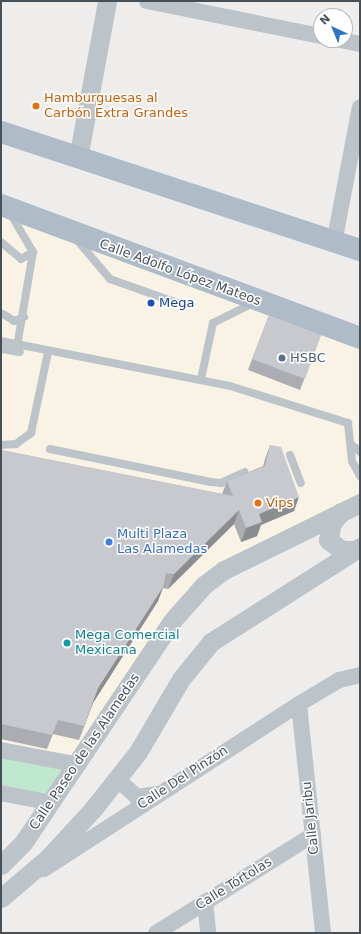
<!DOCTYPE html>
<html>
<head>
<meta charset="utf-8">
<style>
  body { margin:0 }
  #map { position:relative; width:361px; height:934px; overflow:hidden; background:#efecec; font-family:"DejaVu Sans",sans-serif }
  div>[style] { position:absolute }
  .commercial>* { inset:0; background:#f9f3e6 }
  .green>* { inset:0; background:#bfe8ce }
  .service>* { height:8px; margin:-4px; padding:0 4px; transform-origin:4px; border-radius:4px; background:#bcc4ca }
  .minor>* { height:16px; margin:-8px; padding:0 8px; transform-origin:8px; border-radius:8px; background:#bcc4ca }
  .tertiary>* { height:19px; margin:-9.5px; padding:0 9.5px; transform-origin:9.5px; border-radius:9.5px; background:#bcc4ca }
  .primary>* { height:22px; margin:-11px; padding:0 11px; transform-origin:11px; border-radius:11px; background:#afbcc8 }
  .wall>* { inset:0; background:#abadb2 }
  .shaded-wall>* { inset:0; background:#8b8d91 }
  .building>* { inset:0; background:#c7c9cf }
  .dots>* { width:11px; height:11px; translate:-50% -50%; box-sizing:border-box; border:2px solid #fff; border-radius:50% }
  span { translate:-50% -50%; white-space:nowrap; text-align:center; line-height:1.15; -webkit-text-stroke:3px #fff; paint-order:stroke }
  .food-label { font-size:13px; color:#c56008 }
  .left { translate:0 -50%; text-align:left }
  .street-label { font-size:13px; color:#475057 }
  .transit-label { font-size:13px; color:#164399 }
  .service-label { font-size:13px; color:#4e5e75 }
  .shop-label { font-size:13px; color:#366cbe }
  .culture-label { font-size:13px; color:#0d838f }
  .frame { position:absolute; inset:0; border:2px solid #475057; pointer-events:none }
  .north { position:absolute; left:313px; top:8px; width:40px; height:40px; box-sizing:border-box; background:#fff; border:1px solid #b5b9bc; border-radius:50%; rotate:316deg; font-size:11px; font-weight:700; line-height:16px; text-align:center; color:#475057 }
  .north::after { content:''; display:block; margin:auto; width:14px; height:18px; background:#2e73c7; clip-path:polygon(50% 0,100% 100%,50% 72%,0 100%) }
</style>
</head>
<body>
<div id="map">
  <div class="commercial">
    <i style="clip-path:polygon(1px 205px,360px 338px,360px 503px,204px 585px,79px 765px,1px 750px)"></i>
  </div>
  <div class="green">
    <i style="clip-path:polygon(1px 750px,79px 765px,52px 803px,1px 793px)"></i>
  </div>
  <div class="service">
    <i style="left:10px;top:213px;width:45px;rotate:59.5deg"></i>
    <i style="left:33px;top:252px;width:101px;rotate:99.6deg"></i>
    <i style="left:77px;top:240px;width:51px;rotate:49.8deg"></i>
    <i style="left:110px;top:279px;width:77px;rotate:19.6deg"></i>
    <i style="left:1px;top:242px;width:26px;rotate:40deg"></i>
    <i style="left:21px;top:259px;width:14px;rotate:-30deg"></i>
    <i style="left:3px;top:314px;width:13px;rotate:32deg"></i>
    <i style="left:14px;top:321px;width:11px;rotate:-22deg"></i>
    <i style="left:1px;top:341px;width:233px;rotate:11.1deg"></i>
    <i style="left:230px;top:386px;width:124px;rotate:17.4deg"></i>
    <i style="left:348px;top:423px;width:38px;rotate:84deg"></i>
    <i style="left:352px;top:461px;width:17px;rotate:62deg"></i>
    <i style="left:1px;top:349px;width:19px;rotate:9deg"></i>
    <i style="left:201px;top:379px;width:57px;rotate:-77.9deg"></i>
    <i style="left:213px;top:323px;width:47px;rotate:-26.6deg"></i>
    <i style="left:1px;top:445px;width:15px;rotate:-4deg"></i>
    <i style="left:16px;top:444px;width:19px;rotate:-36deg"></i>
    <i style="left:31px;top:433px;width:83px;rotate:-78.1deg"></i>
    <i style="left:352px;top:445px;width:11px;rotate:41deg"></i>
    <i style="left:50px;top:449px;width:164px;rotate:11.6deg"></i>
    <i style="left:211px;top:482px;width:10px;rotate:6deg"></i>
    <i style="left:221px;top:483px;width:26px;rotate:-25deg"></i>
    <i style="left:290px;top:455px;width:30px;rotate:69deg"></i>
  </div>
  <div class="minor">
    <i style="left:147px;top:1px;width:177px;rotate:11.4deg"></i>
    <i style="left:340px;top:40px;width:20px;rotate:11deg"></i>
    <i style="left:334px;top:243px;width:138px;rotate:-79.2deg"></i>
    <i style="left:299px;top:704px;width:230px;rotate:84deg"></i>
    <i style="left:1px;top:750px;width:79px;rotate:10.9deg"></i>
    <i style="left:117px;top:779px;width:27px;rotate:42deg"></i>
    <i style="left:137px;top:797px;width:19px;rotate:-9deg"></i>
    <i style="left:1px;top:793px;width:52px;rotate:11.1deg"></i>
    <i style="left:44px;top:869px;width:304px;rotate:-32.9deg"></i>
    <i style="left:299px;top:704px;width:47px;rotate:-31deg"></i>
    <i style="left:339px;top:680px;width:22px;rotate:-13deg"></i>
    <i style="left:205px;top:902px;width:31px;rotate:84deg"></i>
    <i style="left:156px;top:933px;width:185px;rotate:-32deg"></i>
  </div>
  <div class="tertiary">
    <i style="left:78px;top:158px;width:160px;rotate:-79.5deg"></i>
    <i style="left:341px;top:512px;width:14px;rotate:129deg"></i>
    <i style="left:332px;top:523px;width:17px;rotate:103deg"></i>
    <i style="left:328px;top:540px;width:17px;rotate:36deg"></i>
    <i style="left:342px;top:550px;width:13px"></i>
    <i style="left:1px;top:865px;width:31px;rotate:-45deg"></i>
    <i style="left:23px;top:843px;width:267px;rotate:-56.1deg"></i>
    <i style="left:172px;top:621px;width:48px;rotate:-48.4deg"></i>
    <i style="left:204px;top:585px;width:25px;rotate:-37deg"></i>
    <i style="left:224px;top:570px;width:152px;rotate:-26.2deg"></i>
    <i style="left:1px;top:898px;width:62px;rotate:-40.4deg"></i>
    <i style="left:48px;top:858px;width:67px;rotate:-47.4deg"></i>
    <i style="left:93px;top:809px;width:73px;rotate:-51.7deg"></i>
    <i style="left:138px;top:752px;width:85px;rotate:-59.5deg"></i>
    <i style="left:181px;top:679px;width:48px;rotate:-51deg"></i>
    <i style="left:211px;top:642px;width:177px;rotate:-32.5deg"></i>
  </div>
  <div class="primary">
    <i style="left:1px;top:132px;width:378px;rotate:18.2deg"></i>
    <i style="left:1px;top:205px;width:383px;rotate:20.3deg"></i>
  </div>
  <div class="wall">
    <i style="clip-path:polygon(269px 315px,321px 335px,300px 390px,248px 370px)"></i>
    <i style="clip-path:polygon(270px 445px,294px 511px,261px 525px,257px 536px,241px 542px,234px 524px,168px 589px,163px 588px,158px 601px,93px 703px,79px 740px,53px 734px,47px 749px,1px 739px,1px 450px,222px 494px,227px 481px,263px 466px,265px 459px)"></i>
  </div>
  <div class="shaded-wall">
    <i style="clip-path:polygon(299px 497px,294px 511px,261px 525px,257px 536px,241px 542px,246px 528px,259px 514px)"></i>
    <i style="clip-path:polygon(239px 510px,234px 524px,168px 589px,174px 574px)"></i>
    <i style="clip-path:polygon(163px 587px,158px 601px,93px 703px,79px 740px,98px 688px)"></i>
  </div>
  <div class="building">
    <i style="clip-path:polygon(269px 315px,321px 335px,305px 379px,252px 359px)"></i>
    <i style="clip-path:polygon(270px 445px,281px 447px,299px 497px,259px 514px,262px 522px,246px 528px,239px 510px,174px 574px,166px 573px,163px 587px,98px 688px,84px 726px,58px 720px,52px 735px,1px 724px,1px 450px,233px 496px,227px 481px,265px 466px)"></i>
  </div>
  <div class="dots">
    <i style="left:36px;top:106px;background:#e8710a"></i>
    <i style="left:151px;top:303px;background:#1a4fb4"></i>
    <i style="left:282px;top:358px;background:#5c6f8a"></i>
    <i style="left:258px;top:503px;background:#e8710a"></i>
    <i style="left:109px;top:542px;background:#3f7fe0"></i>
    <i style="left:67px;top:643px;background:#0f9aa8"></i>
  </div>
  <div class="food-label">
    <span class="left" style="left:44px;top:106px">Hamburguesas al<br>Carbón Extra Grandes</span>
    <span class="left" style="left:266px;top:503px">Vips</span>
  </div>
  <div class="street-label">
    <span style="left:180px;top:273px;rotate:20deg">Calle Adolfo López Mateos</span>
    <span style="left:85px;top:752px;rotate:-56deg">Calle Paseo de las Alamedas</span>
    <span style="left:183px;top:778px;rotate:-33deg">Calle Del Pinzón</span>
    <span style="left:311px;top:818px;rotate:-96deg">Calle Jaribu</span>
    <span style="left:234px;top:884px;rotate:-32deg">Calle Tórtolas</span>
  </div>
  <div class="transit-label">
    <span class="left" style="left:159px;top:303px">Mega</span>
  </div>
  <div class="service-label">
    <span class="left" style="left:290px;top:358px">HSBC</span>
  </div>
  <div class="shop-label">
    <span class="left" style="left:117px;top:542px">Multi Plaza<br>Las Alamedas</span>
  </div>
  <div class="culture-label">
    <span class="left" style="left:75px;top:643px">Mega Comercial<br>Mexicana</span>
  </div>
  <div class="frame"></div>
  <div class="north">N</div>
</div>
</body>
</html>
